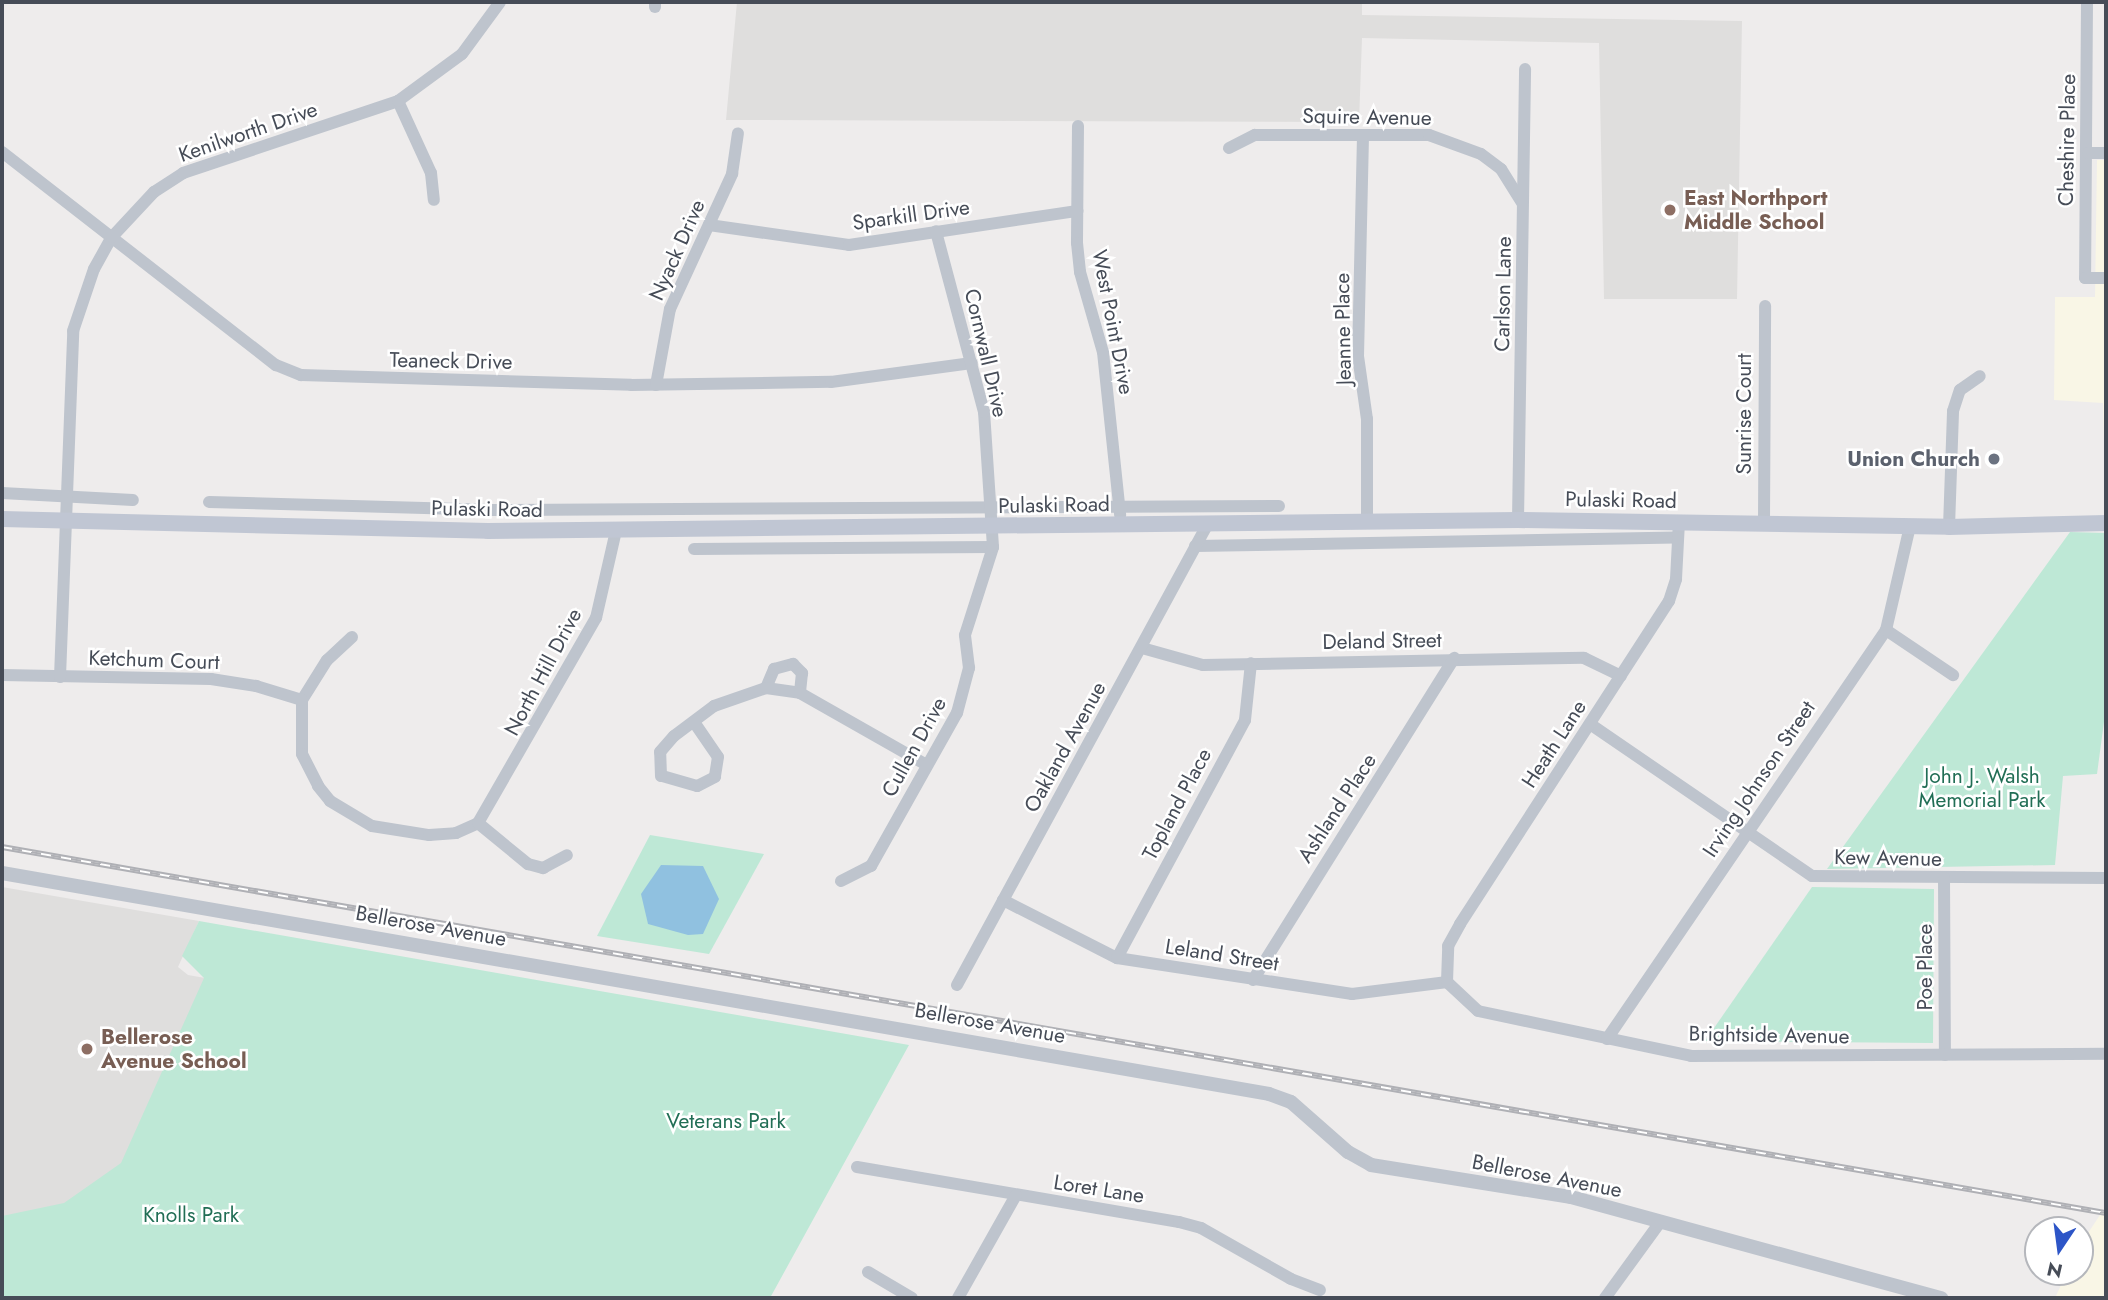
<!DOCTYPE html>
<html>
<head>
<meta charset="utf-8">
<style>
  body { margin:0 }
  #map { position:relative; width:2108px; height:1300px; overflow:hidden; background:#eeecec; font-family:Jost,sans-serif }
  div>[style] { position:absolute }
  .commercial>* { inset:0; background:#f9f6e6 }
  .education>* { inset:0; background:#dfdedd }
  .green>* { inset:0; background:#bee8d6 }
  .water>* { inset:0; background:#90c1e0 }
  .minor>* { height:12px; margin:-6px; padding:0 6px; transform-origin:6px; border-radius:6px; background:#bec4cd }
  .tertiary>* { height:14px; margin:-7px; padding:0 7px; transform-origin:7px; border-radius:7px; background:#bec4cd }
  .secondary>* { height:16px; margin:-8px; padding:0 8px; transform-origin:8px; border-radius:8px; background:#c0c6d3 }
  .rail>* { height:6px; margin-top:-3px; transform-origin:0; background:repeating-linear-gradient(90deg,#fff 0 10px,#afb0b5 0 20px); box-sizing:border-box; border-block:2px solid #afb0b5 }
  .dots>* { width:19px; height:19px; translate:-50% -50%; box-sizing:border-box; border:4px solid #fff; border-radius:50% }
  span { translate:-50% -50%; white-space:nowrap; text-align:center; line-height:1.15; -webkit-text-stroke:5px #fff; paint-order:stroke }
  .street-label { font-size:21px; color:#464c57 }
  .education-label { font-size:21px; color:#785e54; font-weight:700 }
  .left { translate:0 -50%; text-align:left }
  .worship-label { font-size:21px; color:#5b616d; font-weight:700 }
  .right { translate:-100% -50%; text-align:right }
  .park-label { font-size:21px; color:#216e55 }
  .frame { position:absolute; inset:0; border:4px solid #464c57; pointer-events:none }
  .north { position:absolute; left:2024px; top:1216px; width:70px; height:70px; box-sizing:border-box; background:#fff; border:2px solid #b5b7bc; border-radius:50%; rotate:193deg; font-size:19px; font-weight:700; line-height:28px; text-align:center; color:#464c57 }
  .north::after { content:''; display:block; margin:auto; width:24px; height:32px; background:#2d55c7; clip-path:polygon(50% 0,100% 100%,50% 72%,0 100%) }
</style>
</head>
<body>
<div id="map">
  <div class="commercial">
    <i style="clip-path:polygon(2097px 160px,2106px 160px,2106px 513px,2103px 403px,2054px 400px,2055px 297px,2095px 297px)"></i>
    <i style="clip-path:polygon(2106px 1206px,2106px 1298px,2055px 1298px,2067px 1272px,2080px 1272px,2080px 1245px)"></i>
  </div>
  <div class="education">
    <i style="clip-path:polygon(737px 2px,1362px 2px,1362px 15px,1742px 21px,1737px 299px,1604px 299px,1599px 43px,1362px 38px,1359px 122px,726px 120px)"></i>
    <i style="clip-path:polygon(2px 887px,199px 921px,178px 967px,188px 975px,205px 978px,111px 1187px,2px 1298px)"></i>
  </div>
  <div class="green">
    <i style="clip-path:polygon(2070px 532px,2106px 533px,2106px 707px,2097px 774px,2063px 776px,2055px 865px,1827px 869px)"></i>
    <i style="clip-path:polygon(650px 835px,764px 854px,709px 954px,597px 936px)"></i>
    <i style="clip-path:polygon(1812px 887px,1934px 889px,1933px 1043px,1705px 1041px)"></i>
    <i style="clip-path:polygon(199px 921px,909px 1045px,770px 1298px,2px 1298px,2px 1216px,64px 1203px,121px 1163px,204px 978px,182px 956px)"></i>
  </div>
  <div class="water">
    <i style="clip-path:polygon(661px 865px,703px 866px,719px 899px,703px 934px,688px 935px,648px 924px,641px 894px)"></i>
  </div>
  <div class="minor">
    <i style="left:2087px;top:2px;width:276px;rotate:90.4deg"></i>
    <i style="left:2085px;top:278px;width:21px"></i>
    <i style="left:655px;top:7px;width:5px;rotate:-90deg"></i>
    <i style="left:398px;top:101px;width:79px;rotate:65.4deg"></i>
    <i style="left:431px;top:173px;width:27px;rotate:84deg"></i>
    <i style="left:1078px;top:126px;width:117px;rotate:90.5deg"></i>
    <i style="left:1077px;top:243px;width:29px;rotate:84deg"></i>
    <i style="left:1080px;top:272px;width:83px;rotate:74deg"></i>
    <i style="left:1103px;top:352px;width:164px;rotate:84deg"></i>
    <i style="left:1363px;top:136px;width:220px;rotate:91.3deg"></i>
    <i style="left:1358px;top:356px;width:64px;rotate:81.9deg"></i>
    <i style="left:1367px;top:419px;width:103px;rotate:90deg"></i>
    <i style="left:1229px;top:148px;width:29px;rotate:-27deg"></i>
    <i style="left:1255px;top:135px;width:174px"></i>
    <i style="left:1429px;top:135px;width:55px;rotate:20.1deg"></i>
    <i style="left:1481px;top:154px;width:25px;rotate:37deg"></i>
    <i style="left:1501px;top:169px;width:39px;rotate:58deg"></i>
    <i style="left:2px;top:152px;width:347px;rotate:37.9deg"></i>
    <i style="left:276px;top:365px;width:27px;rotate:22deg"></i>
    <i style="left:301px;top:375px;width:330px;rotate:1.7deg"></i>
    <i style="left:631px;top:385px;width:200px;rotate:-0.9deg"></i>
    <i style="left:831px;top:382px;width:142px;rotate:-7.7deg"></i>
    <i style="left:2088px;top:153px;width:18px"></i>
    <i style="left:709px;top:225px;width:141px;rotate:8.1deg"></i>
    <i style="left:849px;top:245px;width:231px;rotate:-8.5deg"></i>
    <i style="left:656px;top:385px;width:77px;rotate:-79.6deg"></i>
    <i style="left:670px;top:309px;width:149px;rotate:-65.3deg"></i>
    <i style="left:732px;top:174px;width:41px;rotate:-81.7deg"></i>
    <i style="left:2px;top:493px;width:131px;rotate:3.1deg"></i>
    <i style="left:209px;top:502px;width:278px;rotate:1.6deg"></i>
    <i style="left:487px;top:510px;width:792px;rotate:-0.29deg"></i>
    <i style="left:1518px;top:520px;width:451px;rotate:-89.1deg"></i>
    <i style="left:1764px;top:521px;width:215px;rotate:-89.7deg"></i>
    <i style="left:1949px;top:527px;width:116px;rotate:-88deg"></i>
    <i style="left:1953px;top:411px;width:22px;rotate:-72deg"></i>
    <i style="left:1960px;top:390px;width:24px;rotate:-35deg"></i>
    <i style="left:1195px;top:546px;width:481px;rotate:-1deg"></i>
    <i style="left:694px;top:549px;width:299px;rotate:-0.4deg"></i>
    <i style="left:1886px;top:630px;width:81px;rotate:33.9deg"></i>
    <i style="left:352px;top:637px;width:34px;rotate:137deg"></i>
    <i style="left:327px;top:660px;width:47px;rotate:122deg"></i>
    <i style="left:302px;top:700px;width:54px;rotate:90deg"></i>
    <i style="left:302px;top:754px;width:36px;rotate:63deg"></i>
    <i style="left:318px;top:786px;width:19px;rotate:51deg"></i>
    <i style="left:330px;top:801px;width:49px;rotate:30.8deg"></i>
    <i style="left:372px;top:826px;width:58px;rotate:9deg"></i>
    <i style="left:429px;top:835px;width:27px;rotate:-4deg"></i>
    <i style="left:456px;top:833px;width:24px;rotate:-24deg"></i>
    <i style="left:1142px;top:648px;width:63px;rotate:15.6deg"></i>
    <i style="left:1203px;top:665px;width:381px;rotate:-1.1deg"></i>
    <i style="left:1584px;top:658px;width:41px;rotate:25.9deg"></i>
    <i style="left:2px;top:675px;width:209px;rotate:1.1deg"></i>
    <i style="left:211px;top:679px;width:46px;rotate:8.8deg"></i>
    <i style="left:256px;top:686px;width:48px;rotate:16.9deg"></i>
    <i style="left:60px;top:677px;width:346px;rotate:-87.8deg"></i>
    <i style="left:73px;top:331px;width:65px;rotate:-71.3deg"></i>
    <i style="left:94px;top:269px;width:37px;rotate:-61deg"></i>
    <i style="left:112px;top:237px;width:62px;rotate:-47deg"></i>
    <i style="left:154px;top:192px;width:35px;rotate:-33deg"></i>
    <i style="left:183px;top:173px;width:227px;rotate:-18.5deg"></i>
    <i style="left:398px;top:101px;width:79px;rotate:-36.3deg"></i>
    <i style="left:462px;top:54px;width:64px;rotate:-53.8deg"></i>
    <i style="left:766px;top:688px;width:21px;rotate:-67deg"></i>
    <i style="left:774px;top:669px;width:20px;rotate:-15deg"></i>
    <i style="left:793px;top:664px;width:13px;rotate:45deg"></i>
    <i style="left:802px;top:673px;width:20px;rotate:96deg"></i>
    <i style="left:694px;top:722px;width:42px;rotate:55.6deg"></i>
    <i style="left:718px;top:757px;width:20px;rotate:99deg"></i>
    <i style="left:715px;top:777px;width:20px;rotate:153deg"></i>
    <i style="left:697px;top:786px;width:37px;rotate:-164deg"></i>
    <i style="left:661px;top:776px;width:24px;rotate:-92deg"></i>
    <i style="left:660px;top:752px;width:21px;rotate:-49deg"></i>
    <i style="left:674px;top:736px;width:50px;rotate:-36.9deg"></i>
    <i style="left:714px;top:706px;width:55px;rotate:-19.1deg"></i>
    <i style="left:766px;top:688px;width:34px;rotate:8deg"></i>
    <i style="left:800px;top:693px;width:146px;rotate:29.6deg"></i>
    <i style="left:1590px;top:724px;width:269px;rotate:34.4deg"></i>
    <i style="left:1812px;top:876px;width:294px;rotate:0.4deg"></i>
    <i style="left:478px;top:823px;width:237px;rotate:-60.1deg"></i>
    <i style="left:596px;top:618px;width:89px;rotate:-77.1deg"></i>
    <i style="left:478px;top:823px;width:65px;rotate:39.4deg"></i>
    <i style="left:528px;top:864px;width:16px;rotate:15deg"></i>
    <i style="left:543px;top:868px;width:27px;rotate:-28deg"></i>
    <i style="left:1944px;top:878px;width:177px;rotate:89.7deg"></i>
    <i style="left:841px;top:881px;width:34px;rotate:-27deg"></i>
    <i style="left:871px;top:866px;width:176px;rotate:-60.7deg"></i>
    <i style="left:957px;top:713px;width:47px;rotate:-75.1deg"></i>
    <i style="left:969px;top:668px;width:33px;rotate:-97deg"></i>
    <i style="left:965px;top:635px;width:92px;rotate:-72.3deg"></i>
    <i style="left:993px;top:547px;width:135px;rotate:-93.8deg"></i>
    <i style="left:984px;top:412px;width:187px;rotate:-104.9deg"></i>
    <i style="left:1003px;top:900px;width:128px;rotate:27deg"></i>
    <i style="left:1117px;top:958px;width:238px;rotate:8.7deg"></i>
    <i style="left:1352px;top:994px;width:96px;rotate:-7.2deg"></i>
    <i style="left:1117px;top:958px;width:270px;rotate:-61.7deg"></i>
    <i style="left:1245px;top:720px;width:57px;rotate:-84deg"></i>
    <i style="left:1253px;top:980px;width:380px;rotate:-58deg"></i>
    <i style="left:1447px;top:982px;width:42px;rotate:43.1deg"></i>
    <i style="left:1478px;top:1011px;width:218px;rotate:11.9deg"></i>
    <i style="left:1691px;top:1056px;width:415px;rotate:-0.3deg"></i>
    <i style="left:1447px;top:982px;width:36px;rotate:-88deg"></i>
    <i style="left:1448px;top:946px;width:25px;rotate:-61deg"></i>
    <i style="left:1460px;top:924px;width:385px;rotate:-57.1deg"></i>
    <i style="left:1669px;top:601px;width:23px;rotate:-72deg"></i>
    <i style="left:1676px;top:579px;width:57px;rotate:-87deg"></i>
    <i style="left:957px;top:985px;width:521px;rotate:-61.47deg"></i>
    <i style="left:1607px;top:1039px;width:495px;rotate:-55.7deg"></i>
    <i style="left:1886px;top:630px;width:107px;rotate:-77deg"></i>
    <i style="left:857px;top:1167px;width:327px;rotate:9.7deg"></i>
    <i style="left:1179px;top:1222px;width:23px;rotate:15deg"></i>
    <i style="left:1201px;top:1228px;width:103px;rotate:29.5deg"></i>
    <i style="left:1291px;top:1279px;width:31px;rotate:21deg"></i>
    <i style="left:868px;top:1272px;width:51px;rotate:30.6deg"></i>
    <i style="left:958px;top:1298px;width:118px;rotate:-60.6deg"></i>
    <i style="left:1605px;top:1298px;width:95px;rotate:-54deg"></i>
  </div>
  <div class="tertiary">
    <i style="left:2px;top:873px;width:1286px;rotate:9.89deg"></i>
    <i style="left:1269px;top:1094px;width:23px;rotate:20deg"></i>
    <i style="left:1291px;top:1102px;width:76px;rotate:41.3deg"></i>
    <i style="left:1348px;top:1152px;width:26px;rotate:29deg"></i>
    <i style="left:1371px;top:1165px;width:203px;rotate:9.1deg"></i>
    <i style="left:1571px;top:1197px;width:384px;rotate:15.3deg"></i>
  </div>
  <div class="secondary">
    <i style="left:2px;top:519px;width:486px;rotate:1.4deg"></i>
    <i style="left:488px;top:531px;width:1030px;rotate:-0.61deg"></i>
    <i style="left:1518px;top:520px;width:431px;rotate:0.9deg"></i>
    <i style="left:1949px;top:527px;width:157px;rotate:-1.5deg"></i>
  </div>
  <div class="rail">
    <i style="left:2px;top:847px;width:2136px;rotate:9.87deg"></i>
  </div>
  <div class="dots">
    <i style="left:1670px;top:210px;background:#8d6e63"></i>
    <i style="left:1994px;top:459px;background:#6b7280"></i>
    <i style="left:87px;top:1049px;background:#8d6e63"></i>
  </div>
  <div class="street-label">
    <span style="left:1367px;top:117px;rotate:1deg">Squire Avenue</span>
    <span style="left:248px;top:132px;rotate:-19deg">Kenilworth Drive</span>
    <span style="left:2067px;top:140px;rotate:-89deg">Cheshire Place</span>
    <span style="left:911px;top:215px;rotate:-8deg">Sparkill Drive</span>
    <span style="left:677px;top:250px;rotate:-66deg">Nyack Drive</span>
    <span style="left:1503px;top:294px;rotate:-89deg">Carlson Lane</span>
    <span style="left:1113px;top:322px;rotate:79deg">West Point Drive</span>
    <span style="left:1343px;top:329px;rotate:-91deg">Jeanne Place</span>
    <span style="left:986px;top:353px;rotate:77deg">Cornwall Drive</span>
    <span style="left:451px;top:361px;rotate:1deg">Teaneck Drive</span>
    <span style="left:1744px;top:414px;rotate:-90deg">Sunrise Court</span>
    <span style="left:1621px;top:500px;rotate:1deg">Pulaski Road</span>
    <span style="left:1054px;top:505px;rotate:-1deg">Pulaski Road</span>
    <span style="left:487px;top:509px;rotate:1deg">Pulaski Road</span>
    <span style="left:1382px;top:641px;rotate:-1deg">Deland Street</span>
    <span style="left:154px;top:660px;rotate:2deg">Ketchum Court</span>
    <span style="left:543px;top:672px;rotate:-62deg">North Hill Drive</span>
    <span style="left:1554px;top:744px;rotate:-57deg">Heath Lane</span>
    <span style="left:914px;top:747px;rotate:-61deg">Cullen Drive</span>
    <span style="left:1065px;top:747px;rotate:-61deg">Oakland Avenue</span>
    <span style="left:1759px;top:779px;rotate:-56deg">Irving Johnson Street</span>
    <span style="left:1177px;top:804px;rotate:-62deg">Topland Place</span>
    <span style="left:1337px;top:808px;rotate:-57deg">Ashland Place</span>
    <span style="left:1888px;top:858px;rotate:1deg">Kew Avenue</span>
    <span style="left:431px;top:926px;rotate:10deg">Bellerose Avenue</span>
    <span style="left:1222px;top:955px;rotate:9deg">Leland Street</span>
    <span style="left:1925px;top:967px;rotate:-90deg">Poe Place</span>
    <span style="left:990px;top:1023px;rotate:10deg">Bellerose Avenue</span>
    <span style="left:1769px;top:1035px;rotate:1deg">Brightside Avenue</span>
    <span style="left:1547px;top:1176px;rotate:11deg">Bellerose Avenue</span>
    <span style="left:1099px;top:1189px;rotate:9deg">Loret Lane</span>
  </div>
  <div class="education-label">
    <span class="left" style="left:1684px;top:210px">East Northport<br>Middle School</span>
    <span class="left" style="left:101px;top:1049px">Bellerose<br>Avenue School</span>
  </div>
  <div class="worship-label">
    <span class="right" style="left:1980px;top:459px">Union Church</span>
  </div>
  <div class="park-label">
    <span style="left:1982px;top:788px">John J. Walsh<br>Memorial Park</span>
    <span style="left:726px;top:1121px">Veterans Park</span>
    <span style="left:191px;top:1215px">Knolls Park</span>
  </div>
  <div class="frame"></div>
  <div class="north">N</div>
</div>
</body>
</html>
